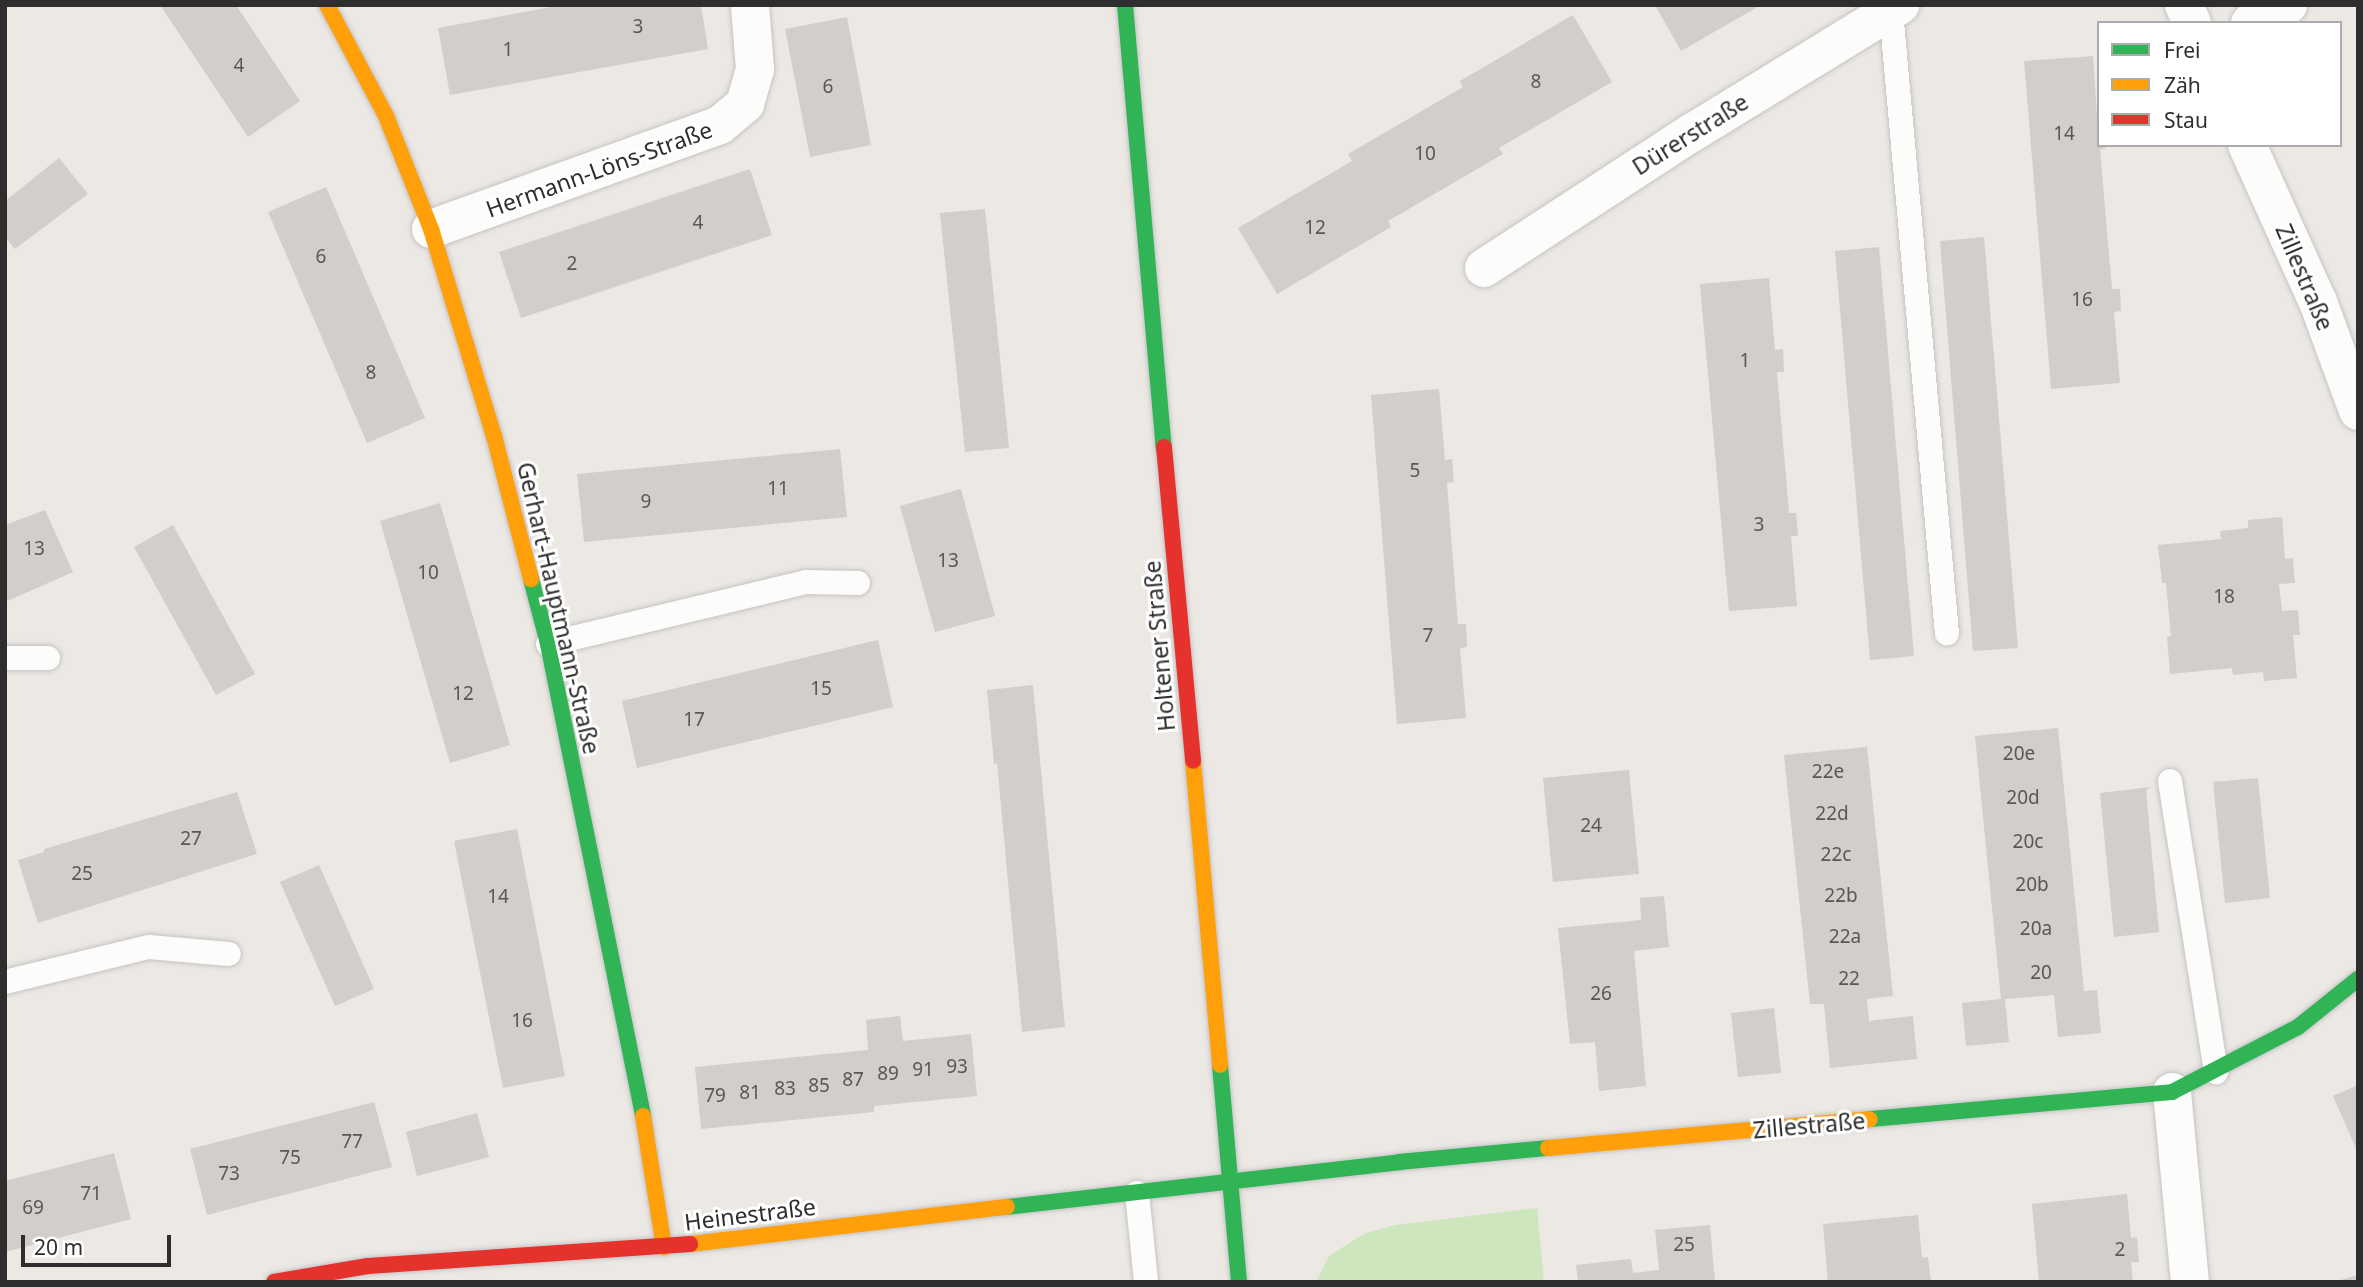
<!DOCTYPE html>
<html>
<head>
<meta charset="utf-8">
<style>
  body { margin:0 }
  #map { position:relative; width:2363px; height:1287px; overflow:hidden; background:#ece8e4; font-family:"Noto Sans",sans-serif }
  div>[style] { position:absolute }
  .green>* { inset:0; background:#cee6be }
  .building>* { inset:0; background:#d1cecb }
  .roads { filter:drop-shadow(0 0 2px #c5c4c5) drop-shadow(0 0 2px #c5c4c5) }
  .lane>* { height:24px; margin:-12px; padding:0 12px; transform-origin:12px; border-radius:12px; background:#fcfcfb }
  .street>* { height:38px; margin:-19px; padding:0 19px; transform-origin:19px; border-radius:19px; background:#fcfcfb }
  .fast>* { height:16px; margin:-8px; padding:0 8px; transform-origin:8px; border-radius:8px; background:#30b455 }
  .slow>* { height:16px; margin:-8px; padding:0 8px; transform-origin:8px; border-radius:8px; background:#ff9f0a }
  .jam>* { height:16px; margin:-8px; padding:0 8px; transform-origin:8px; border-radius:8px; background:#e5322d }
  span { translate:-50% -50%; white-space:nowrap; text-align:center; line-height:1.15; -webkit-text-stroke:6px #fff; paint-order:stroke }
  .number-label { font-size:19px; color:#585857 }
  .number-label span { -webkit-text-stroke-width:0 }
  .street-label { font-size:23px; color:#2e2e2e }
  .frame { position:absolute; inset:0; border:7px solid #2e2e2e; pointer-events:none }
  .legend { position:absolute; left:2097px; top:21px; width:245px; height:126px; box-sizing:border-box; background:#fff; border:2px solid #ababab; margin:0; padding:9px 12px; list-style:none; font-size:21px; color:#2e2e2e }
  .legend li { display:flex; align-items:center; gap:14px; height:35px }
  .legend b { width:35px; border:2px solid #ababab }
  .scale { position:absolute; left:21px; top:1235px; width:150px; height:32px; box-sizing:border-box; border:4px solid #2e2e2e; border-top:0; padding-left:9px; font-size:21px; line-height:24px; white-space:nowrap; color:#2e2e2e; -webkit-text-stroke:5px #fff; paint-order:stroke }
</style>
</head>
<body>
<div id="map">
  <div class="green">
    <i style="clip-path:polygon(1537px 1208px,1544px 1282px,1316px 1282px,1329px 1256px,1365px 1233px,1396px 1225px)"></i>
  </div>
  <div class="building">
    <i style="clip-path:polygon(160px 5px,236px 5px,300px 101px,248px 137px)"></i>
    <i style="clip-path:polygon(562px 5px,701px 5px,708px 49px,450px 95px,438px 28px)"></i>
    <i style="clip-path:polygon(1655px 5px,1761px 5px,1681px 51px)"></i>
    <i style="clip-path:polygon(1573px 15px,1612px 82px,1499px 148px,1503px 154px,1388px 221px,1391px 227px,1277px 294px,1238px 228px,1352px 161px,1348px 154px,1463px 87px,1460px 81px)"></i>
    <i style="clip-path:polygon(847px 17px,871px 145px,810px 157px,785px 29px)"></i>
    <i style="clip-path:polygon(2093px 56px,2099px 145px,2107px 148px,2100px 149px,2112px 289px,2120px 289px,2121px 311px,2114px 312px,2120px 383px,2051px 389px,2024px 61px)"></i>
    <i style="clip-path:polygon(59px 158px,88px 194px,15px 249px,5px 237px,5px 201px)"></i>
    <i style="clip-path:polygon(750px 169px,772px 235px,521px 318px,499px 252px)"></i>
    <i style="clip-path:polygon(326px 187px,425px 418px,367px 443px,268px 212px)"></i>
    <i style="clip-path:polygon(985px 209px,1009px 448px,965px 452px,940px 213px)"></i>
    <i style="clip-path:polygon(1984px 237px,2018px 648px,1973px 651px,1940px 241px)"></i>
    <i style="clip-path:polygon(1879px 247px,1914px 656px,1870px 660px,1835px 251px)"></i>
    <i style="clip-path:polygon(1769px 278px,1775px 350px,1783px 349px,1784px 372px,1777px 372px,1789px 513px,1796px 513px,1798px 536px,1791px 536px,1797px 606px,1729px 611px,1700px 284px)"></i>
    <i style="clip-path:polygon(1439px 389px,1445px 460px,1452px 459px,1454px 482px,1447px 483px,1458px 624px,1466px 624px,1467px 647px,1460px 648px,1466px 718px,1397px 724px,1371px 395px)"></i>
    <i style="clip-path:polygon(840px 449px,847px 517px,584px 542px,577px 474px)"></i>
    <i style="clip-path:polygon(961px 489px,995px 616px,935px 632px,900px 506px)"></i>
    <i style="clip-path:polygon(440px 503px,510px 745px,450px 763px,380px 521px)"></i>
    <i style="clip-path:polygon(45px 510px,73px 572px,5px 602px,5px 525px)"></i>
    <i style="clip-path:polygon(2282px 517px,2285px 559px,2293px 558px,2295px 583px,2279px 584px,2282px 611px,2298px 610px,2300px 635px,2293px 635px,2297px 678px,2264px 681px,2263px 672px,2233px 675px,2232px 668px,2170px 674px,2167px 637px,2171px 636px,2166px 583px,2162px 583px,2158px 545px,2221px 539px,2220px 531px,2248px 528px,2248px 520px)"></i>
    <i style="clip-path:polygon(173px 525px,255px 674px,216px 695px,134px 547px)"></i>
    <i style="clip-path:polygon(878px 640px,893px 707px,637px 768px,622px 701px)"></i>
    <i style="clip-path:polygon(1033px 685px,1065px 1027px,1022px 1032px,997px 763px,994px 764px,987px 690px)"></i>
    <i style="clip-path:polygon(2058px 728px,2084px 991px,2097px 990px,2101px 1033px,2058px 1037px,2054px 995px,2005px 999px,2009px 1042px,1966px 1046px,1962px 1003px,2001px 999px,1975px 736px)"></i>
    <i style="clip-path:polygon(1867px 747px,1893px 996px,1867px 999px,1869px 1021px,1913px 1016px,1917px 1059px,1830px 1068px,1824px 1004px,1810px 1004px,1784px 755px)"></i>
    <i style="clip-path:polygon(1629px 770px,1639px 874px,1553px 882px,1543px 778px)"></i>
    <i style="clip-path:polygon(2258px 778px,2270px 898px,2225px 903px,2213px 782px)"></i>
    <i style="clip-path:polygon(2151px 787px,2146px 790px,2159px 932px,2114px 937px,2100px 793px)"></i>
    <i style="clip-path:polygon(237px 792px,257px 854px,38px 923px,18px 860px,44px 852px,44px 849px)"></i>
    <i style="clip-path:polygon(517px 829px,565px 1076px,503px 1088px,454px 841px)"></i>
    <i style="clip-path:polygon(319px 865px,374px 989px,335px 1006px,280px 882px)"></i>
    <i style="clip-path:polygon(1664px 896px,1669px 947px,1634px 951px,1646px 1086px,1599px 1091px,1595px 1042px,1570px 1044px,1558px 928px,1641px 920px,1640px 898px)"></i>
    <i style="clip-path:polygon(1774px 1008px,1781px 1073px,1738px 1077px,1731px 1013px)"></i>
    <i style="clip-path:polygon(900px 1016px,903px 1041px,971px 1034px,977px 1096px,874px 1106px,874px 1112px,701px 1129px,695px 1067px,868px 1050px,866px 1020px)"></i>
    <i style="clip-path:polygon(2358px 1085px,2358px 1153px,2333px 1096px)"></i>
    <i style="clip-path:polygon(374px 1102px,392px 1167px,207px 1215px,190px 1149px)"></i>
    <i style="clip-path:polygon(477px 1113px,489px 1157px,417px 1176px,406px 1132px)"></i>
    <i style="clip-path:polygon(114px 1153px,131px 1219px,5px 1252px,5px 1181px)"></i>
    <i style="clip-path:polygon(2127px 1194px,2131px 1238px,2137px 1237px,2139px 1262px,2131px 1262px,2133px 1282px,2039px 1282px,2032px 1204px)"></i>
    <i style="clip-path:polygon(1918px 1215px,1922px 1258px,1928px 1257px,1931px 1281px,1828px 1282px,1823px 1224px)"></i>
    <i style="clip-path:polygon(1710px 1225px,1715px 1282px,1578px 1282px,1576px 1265px,1631px 1259px,1633px 1273px,1659px 1270px,1655px 1230px)"></i>
    <i style="clip-path:polygon(2358px 1275px,2358px 1282px,2338px 1282px,2337px 1281px)"></i>
  </div>
  <div class="roads">
    <div class="lane">
      <i style="left:1891px;top:11px;width:625px;rotate:84.86deg"></i>
      <i style="left:548px;top:644px;width:265px;rotate:-13.5deg"></i>
      <i style="left:806px;top:582px;width:52px;rotate:1.1deg"></i>
      <i style="left:5px;top:658px;width:43px"></i>
      <i style="left:2170px;top:781px;width:295px;rotate:81deg"></i>
      <i style="left:5px;top:982px;width:148px;rotate:-13.7deg"></i>
      <i style="left:149px;top:947px;width:80px;rotate:5deg"></i>
      <i style="left:1137px;top:1193px;width:89px;rotate:84.2deg"></i>
    </div>
    <div class="street">
      <i style="left:2184px;top:5px;width:20px;rotate:66deg"></i>
      <i style="left:2250px;top:23px;width:42px;rotate:-25.3deg"></i>
      <i style="left:2247px;top:145px;width:172px;rotate:65.7deg"></i>
      <i style="left:2318px;top:302px;width:116px;rotate:69.8deg"></i>
      <i style="left:431px;top:229px;width:307px;rotate:-19.8deg"></i>
      <i style="left:720px;top:125px;width:33px;rotate:-40deg"></i>
      <i style="left:745px;top:104px;width:36px;rotate:-74deg"></i>
      <i style="left:755px;top:69px;width:64px;rotate:-94.5deg"></i>
      <i style="left:1484px;top:268px;width:249px;rotate:-33.1deg"></i>
      <i style="left:1693px;top:132px;width:243px;rotate:-31.5deg"></i>
      <i style="left:2172px;top:1092px;width:191px;rotate:84.6deg"></i>
    </div>
    <div class="fast">
      <i style="left:1125px;top:5px;width:444px;rotate:85deg"></i>
      <i style="left:531px;top:579px;width:67px;rotate:75.3deg"></i>
      <i style="left:548px;top:644px;width:481px;rotate:78.6deg"></i>
      <i style="left:1220px;top:1065px;width:218px;rotate:85deg"></i>
      <i style="left:1870px;top:1119px;width:303px;rotate:-5.1deg"></i>
      <i style="left:2172px;top:1092px;width:142px;rotate:-27.3deg"></i>
      <i style="left:2298px;top:1027px;width:77px;rotate:-38.7deg"></i>
      <i style="left:1007px;top:1207px;width:395px;rotate:-6.5deg"></i>
      <i style="left:1399px;top:1162px;width:150px;rotate:-5.4deg"></i>
    </div>
    <div class="slow">
      <i style="left:327px;top:5px;width:126px;rotate:62deg"></i>
      <i style="left:386px;top:116px;width:122px;rotate:68.3deg"></i>
      <i style="left:431px;top:229px;width:216px;rotate:73.1deg"></i>
      <i style="left:494px;top:436px;width:148px;rotate:75.5deg"></i>
      <i style="left:1193px;top:761px;width:305px;rotate:84.9deg"></i>
      <i style="left:643px;top:1116px;width:133px;rotate:80.9deg"></i>
      <i style="left:1548px;top:1148px;width:323px;rotate:-5.1deg"></i>
      <i style="left:690px;top:1244px;width:319px;rotate:-6.7deg"></i>
    </div>
    <div class="jam">
      <i style="left:1164px;top:447px;width:315px;rotate:84.7deg"></i>
      <i style="left:274px;top:1282px;width:95px;rotate:-9.7deg"></i>
      <i style="left:368px;top:1266px;width:323px;rotate:-3.9deg"></i>
    </div>
  </div>
  <div class="number-label">
    <span style="left:638px;top:27px">3</span>
    <span style="left:508px;top:50px">1</span>
    <span style="left:239px;top:66px">4</span>
    <span style="left:1536px;top:82px">8</span>
    <span style="left:828px;top:87px">6</span>
    <span style="left:2064px;top:134px">14</span>
    <span style="left:1425px;top:154px">10</span>
    <span style="left:698px;top:223px">4</span>
    <span style="left:1315px;top:228px">12</span>
    <span style="left:321px;top:257px">6</span>
    <span style="left:572px;top:264px">2</span>
    <span style="left:2082px;top:300px">16</span>
    <span style="left:1745px;top:361px">1</span>
    <span style="left:371px;top:373px">8</span>
    <span style="left:1415px;top:471px">5</span>
    <span style="left:778px;top:489px">11</span>
    <span style="left:646px;top:502px">9</span>
    <span style="left:1759px;top:525px">3</span>
    <span style="left:34px;top:549px">13</span>
    <span style="left:948px;top:561px">13</span>
    <span style="left:428px;top:573px">10</span>
    <span style="left:2224px;top:597px">18</span>
    <span style="left:1428px;top:636px">7</span>
    <span style="left:821px;top:689px">15</span>
    <span style="left:463px;top:694px">12</span>
    <span style="left:694px;top:720px">17</span>
    <span style="left:2019px;top:754px">20e</span>
    <span style="left:1828px;top:772px">22e</span>
    <span style="left:2023px;top:798px">20d</span>
    <span style="left:1832px;top:814px">22d</span>
    <span style="left:1591px;top:826px">24</span>
    <span style="left:191px;top:839px">27</span>
    <span style="left:2028px;top:842px">20c</span>
    <span style="left:1836px;top:855px">22c</span>
    <span style="left:82px;top:874px">25</span>
    <span style="left:2032px;top:885px">20b</span>
    <span style="left:1841px;top:896px">22b</span>
    <span style="left:498px;top:897px">14</span>
    <span style="left:2036px;top:929px">20a</span>
    <span style="left:1845px;top:937px">22a</span>
    <span style="left:2041px;top:973px">20</span>
    <span style="left:1849px;top:979px">22</span>
    <span style="left:1601px;top:994px">26</span>
    <span style="left:522px;top:1021px">16</span>
    <span style="left:957px;top:1067px">93</span>
    <span style="left:923px;top:1070px">91</span>
    <span style="left:888px;top:1074px">89</span>
    <span style="left:853px;top:1080px">87</span>
    <span style="left:819px;top:1086px">85</span>
    <span style="left:785px;top:1089px">83</span>
    <span style="left:750px;top:1093px">81</span>
    <span style="left:715px;top:1096px">79</span>
    <span style="left:352px;top:1142px">77</span>
    <span style="left:290px;top:1158px">75</span>
    <span style="left:229px;top:1174px">73</span>
    <span style="left:91px;top:1194px">71</span>
    <span style="left:33px;top:1208px">69</span>
    <span style="left:1684px;top:1245px">25</span>
    <span style="left:2120px;top:1250px">2</span>
  </div>
  <div class="street-label">
    <span style="left:1690px;top:134px;rotate:-32deg">Dürerstraße</span>
    <span style="left:599px;top:169px;rotate:-20deg">Hermann-Löns-Straße</span>
    <span style="left:2305px;top:277px;rotate:67deg">Zillestraße</span>
    <span style="left:559px;top:608px;rotate:77deg">Gerhart-Hauptmann-Straße</span>
    <span style="left:1159px;top:646px;rotate:-95deg">Holtener Straße</span>
    <span style="left:1809px;top:1125px;rotate:-5deg">Zillestraße</span>
    <span style="left:750px;top:1214px;rotate:-7deg">Heinestraße</span>
  </div>
  <div class="frame"></div>
  <ul class="legend">
  <li><b style="height:9px;background:#30b455"></b>Frei</li>
  <li><b style="height:9px;background:#ff9f0a"></b>Zäh</li>
  <li><b style="height:9px;background:#e5322d"></b>Stau</li>
  </ul>
  <div class="scale">20 m</div>
</div>
</body>
</html>
